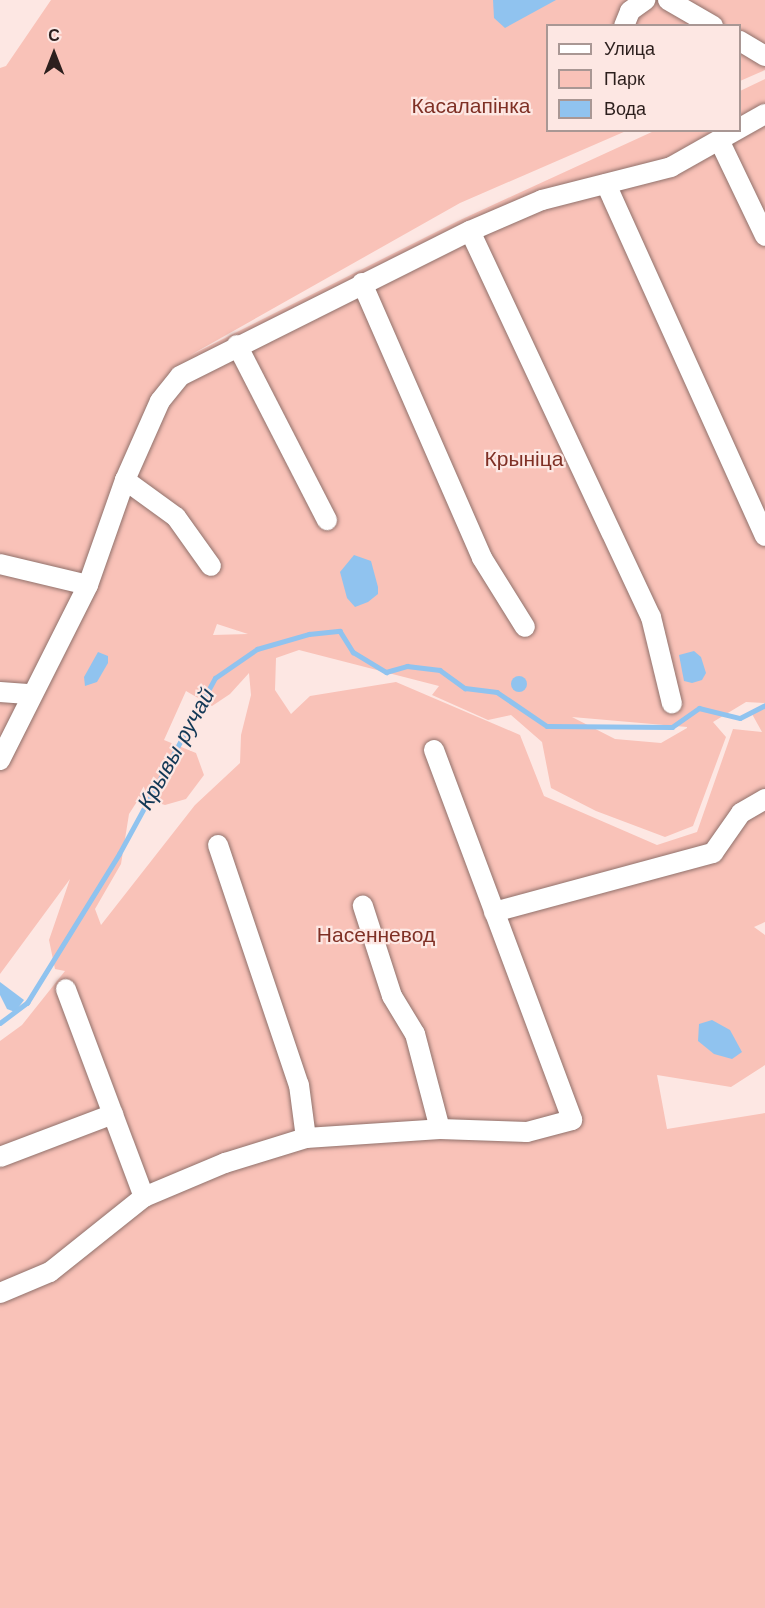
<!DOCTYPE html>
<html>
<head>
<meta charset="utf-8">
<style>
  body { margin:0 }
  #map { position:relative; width:765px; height:1608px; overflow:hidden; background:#fde7e3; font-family:"Work Sans",sans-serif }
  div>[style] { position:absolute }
  .green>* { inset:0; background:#f9c2b8 }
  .water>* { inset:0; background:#90c3ef }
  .round { border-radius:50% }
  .stream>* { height:4.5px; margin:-2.25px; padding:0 2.25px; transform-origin:2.25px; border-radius:2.25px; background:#90c3ef }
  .roads { filter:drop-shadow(0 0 2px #90716b) drop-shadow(0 0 2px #90716b) }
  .minor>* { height:20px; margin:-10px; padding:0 10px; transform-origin:10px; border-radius:10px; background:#fff }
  span { translate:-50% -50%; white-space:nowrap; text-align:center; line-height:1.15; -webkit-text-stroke:4.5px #fde7e3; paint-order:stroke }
  .park-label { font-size:21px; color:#7f3025 }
  .water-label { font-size:22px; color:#123856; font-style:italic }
  .legend { position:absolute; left:546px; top:24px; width:195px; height:108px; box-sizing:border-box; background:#fde7e3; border:2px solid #a99794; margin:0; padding:8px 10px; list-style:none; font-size:18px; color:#2c1f1d }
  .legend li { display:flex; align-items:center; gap:12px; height:30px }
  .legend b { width:30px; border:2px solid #a99794 }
  .north { position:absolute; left:24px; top:24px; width:60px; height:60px; -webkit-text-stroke:4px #fde7e3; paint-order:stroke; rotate:0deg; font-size:16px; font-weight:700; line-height:24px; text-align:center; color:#2c1f1d }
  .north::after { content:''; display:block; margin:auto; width:21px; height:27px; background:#2c1f1d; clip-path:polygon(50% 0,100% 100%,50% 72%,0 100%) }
</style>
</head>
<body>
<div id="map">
  <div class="green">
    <i style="clip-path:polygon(evenodd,51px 0,765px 0,765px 70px,740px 81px,740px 26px,548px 26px,548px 130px,626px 131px,460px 203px,189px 356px,458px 221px,654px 131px,740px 130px,740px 91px,765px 79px,765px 703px,746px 702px,713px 722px,726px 737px,693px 826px,665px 837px,596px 811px,551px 788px,542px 742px,511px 715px,488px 720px,432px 695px,439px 686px,299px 650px,276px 658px,275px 690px,291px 714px,310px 696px,396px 682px,520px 735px,544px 796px,657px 845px,697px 832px,733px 729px,762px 732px,752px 714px,765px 708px,765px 922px,754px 927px,765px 935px,765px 1065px,731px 1087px,657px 1075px,667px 1129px,765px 1113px,765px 1608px,0 1608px,0 1041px,22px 1025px,65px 971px,55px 969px,49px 940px,70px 879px,0 974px,0 68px,6px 66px,51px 0,217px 624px,248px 634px,213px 635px,217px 624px,51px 0,249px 673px,251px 695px,241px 735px,240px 763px,195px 805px,101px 925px,95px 909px,121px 864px,129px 814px,140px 797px,165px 805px,186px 799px,204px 775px,196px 753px,164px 740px,186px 691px,212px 706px,230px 694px,249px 673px,51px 0,572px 717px,687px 727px,687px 728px,661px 743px,615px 739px,572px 717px)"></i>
  </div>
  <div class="water">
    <i style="clip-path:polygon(493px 0,556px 0,505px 28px,494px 18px)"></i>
    <i style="clip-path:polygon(354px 555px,371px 561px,378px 587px,378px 594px,368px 602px,355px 607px,347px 598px,340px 572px)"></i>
    <i style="clip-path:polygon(694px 651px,701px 657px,706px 673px,702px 680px,692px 683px,684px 681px,679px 655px)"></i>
    <i style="clip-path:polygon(98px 652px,108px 656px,108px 663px,97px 682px,85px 686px,84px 677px)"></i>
    <i class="round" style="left:511px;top:676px;width:16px;height:16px"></i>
    <i style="clip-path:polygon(0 982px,24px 1000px,15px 1012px,7px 1009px,0 995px)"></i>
    <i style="clip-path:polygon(712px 1020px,730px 1030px,742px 1052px,732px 1059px,714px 1054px,698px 1041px,699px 1024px)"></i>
  </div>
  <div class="stream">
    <i style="left:0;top:1023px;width:34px;rotate:-37deg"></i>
    <i style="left:27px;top:1003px;width:175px;rotate:-58.3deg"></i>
    <i style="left:119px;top:854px;width:200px;rotate:-61.4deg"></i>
    <i style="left:215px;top:678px;width:51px;rotate:-34.6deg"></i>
    <i style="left:257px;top:649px;width:54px;rotate:-16.1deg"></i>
    <i style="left:309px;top:634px;width:31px;rotate:-6deg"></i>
    <i style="left:340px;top:631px;width:25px;rotate:58deg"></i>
    <i style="left:353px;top:652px;width:39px;rotate:31deg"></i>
    <i style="left:386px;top:672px;width:22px;rotate:-16deg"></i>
    <i style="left:407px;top:666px;width:33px;rotate:7deg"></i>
    <i style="left:440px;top:670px;width:31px;rotate:36deg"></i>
    <i style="left:465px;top:688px;width:32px;rotate:7deg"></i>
    <i style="left:497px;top:692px;width:60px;rotate:34.2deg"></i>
    <i style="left:547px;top:726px;width:125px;rotate:0.5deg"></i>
    <i style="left:672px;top:727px;width:33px;rotate:-35deg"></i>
    <i style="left:699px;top:708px;width:42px;rotate:13.7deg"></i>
    <i style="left:740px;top:718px;width:28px;rotate:-27deg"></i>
  </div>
  <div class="roads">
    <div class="minor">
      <i style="left:668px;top:0;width:52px;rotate:30deg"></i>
      <i style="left:624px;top:26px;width:16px;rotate:-68deg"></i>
      <i style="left:630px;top:11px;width:19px;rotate:-36deg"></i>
      <i style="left:740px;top:41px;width:29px;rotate:31deg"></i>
      <i style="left:720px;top:142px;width:104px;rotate:64.4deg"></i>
      <i style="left:606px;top:184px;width:386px;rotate:65.7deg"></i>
      <i style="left:470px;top:231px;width:426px;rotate:64.9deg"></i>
      <i style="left:651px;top:617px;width:89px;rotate:76.4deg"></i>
      <i style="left:362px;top:283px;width:300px;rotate:66.4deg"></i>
      <i style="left:482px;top:558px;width:81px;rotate:58.1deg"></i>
      <i style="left:237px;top:345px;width:197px;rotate:62.8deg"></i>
      <i style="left:125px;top:480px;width:63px;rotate:36deg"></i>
      <i style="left:176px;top:517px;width:60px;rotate:54.5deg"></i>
      <i style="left:0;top:564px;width:90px;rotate:13.4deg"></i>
      <i style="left:0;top:692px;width:31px;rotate:4deg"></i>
      <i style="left:434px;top:750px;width:395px;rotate:69.5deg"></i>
      <i style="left:572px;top:1120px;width:47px;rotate:165.1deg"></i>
      <i style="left:527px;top:1132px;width:87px;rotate:-178deg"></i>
      <i style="left:0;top:760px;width:196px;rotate:-63.3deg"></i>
      <i style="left:88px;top:585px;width:111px;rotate:-70.6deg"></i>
      <i style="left:125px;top:480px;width:86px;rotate:-66.1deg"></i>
      <i style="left:160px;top:401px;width:32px;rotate:-51deg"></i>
      <i style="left:180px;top:376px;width:324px;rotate:-26.6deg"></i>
      <i style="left:470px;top:231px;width:78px;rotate:-23.3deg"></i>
      <i style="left:542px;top:200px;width:133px;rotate:-14.3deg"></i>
      <i style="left:671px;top:167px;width:108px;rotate:-29.4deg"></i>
      <i style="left:218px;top:845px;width:253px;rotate:71.4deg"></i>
      <i style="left:299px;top:1085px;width:53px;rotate:82.5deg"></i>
      <i style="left:494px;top:912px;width:227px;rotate:-15.1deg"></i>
      <i style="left:713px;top:853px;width:49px;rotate:-55deg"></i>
      <i style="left:741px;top:813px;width:28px;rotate:-30deg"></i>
      <i style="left:0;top:1157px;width:121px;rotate:-20.8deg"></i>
      <i style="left:144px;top:1197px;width:88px;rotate:-22.8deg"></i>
      <i style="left:225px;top:1163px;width:85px;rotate:-17.2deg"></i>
      <i style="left:306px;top:1138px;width:134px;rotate:-3.8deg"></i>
      <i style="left:440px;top:1129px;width:98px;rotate:-104.7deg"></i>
      <i style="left:415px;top:1034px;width:44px;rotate:-121.2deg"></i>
      <i style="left:392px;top:996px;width:95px;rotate:-107.9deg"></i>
      <i style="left:0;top:1293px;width:54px;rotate:-22.8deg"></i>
      <i style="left:50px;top:1272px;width:120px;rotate:-38.6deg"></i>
      <i style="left:144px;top:1197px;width:222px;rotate:-110.6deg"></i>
    </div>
  </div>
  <div class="park-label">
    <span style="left:471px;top:106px">Касалапінка</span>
    <span style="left:524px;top:459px">Крыніца</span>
    <span style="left:376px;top:935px">Насенневод</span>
  </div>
  <div class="water-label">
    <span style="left:176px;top:749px;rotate:-61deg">Крывы ручай</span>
  </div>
  <ul class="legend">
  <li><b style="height:8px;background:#fff"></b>Улица</li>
  <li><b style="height:16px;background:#f9c2b8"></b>Парк</li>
  <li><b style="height:16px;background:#90c3ef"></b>Вода</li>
  </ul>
  <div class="north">С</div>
</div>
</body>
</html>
